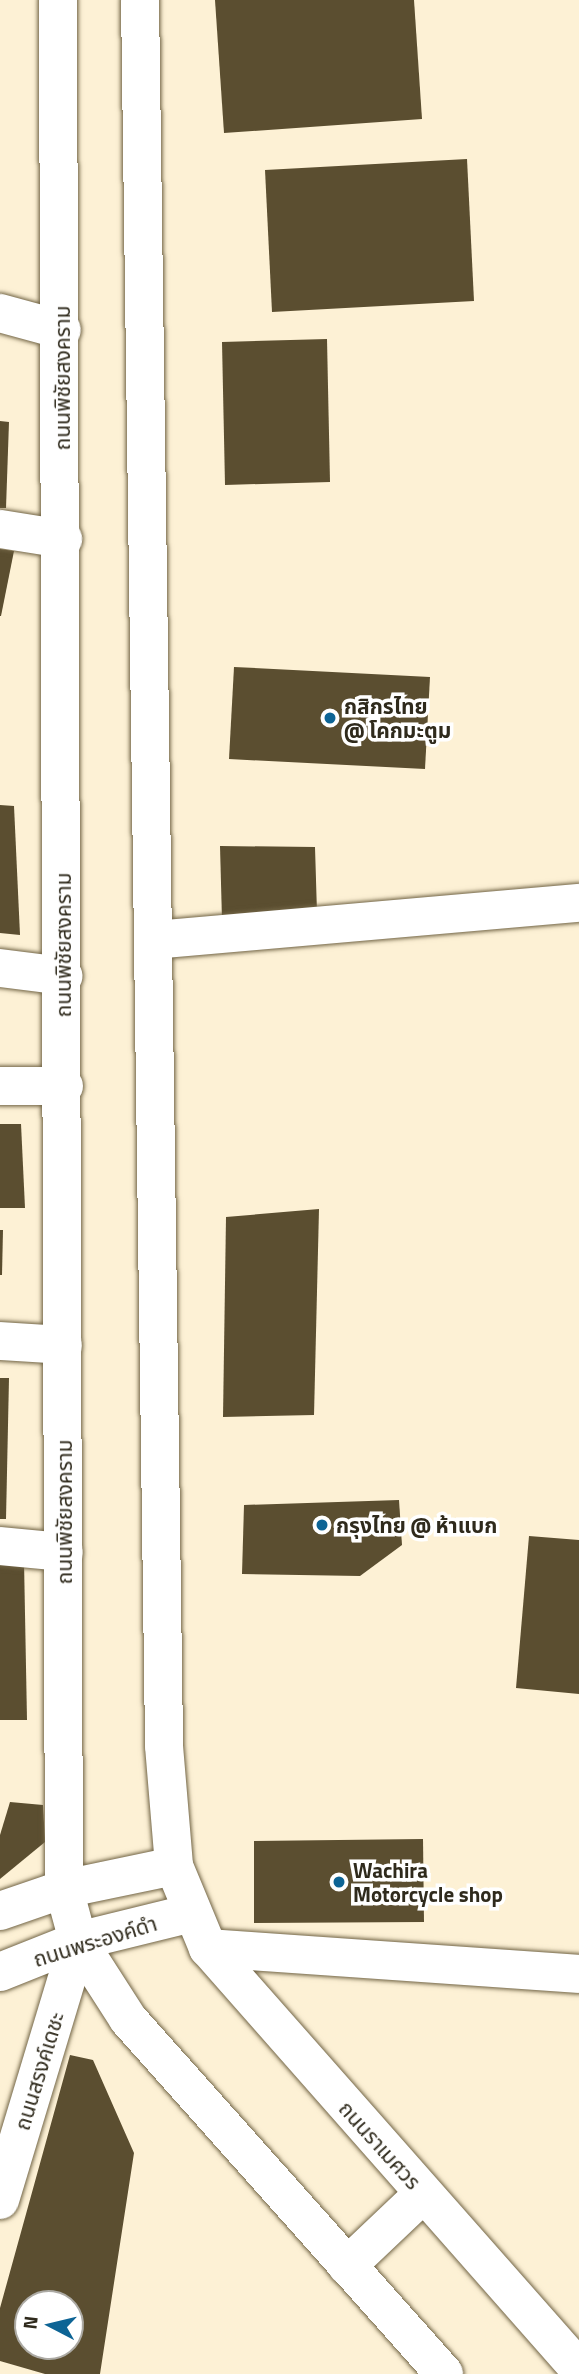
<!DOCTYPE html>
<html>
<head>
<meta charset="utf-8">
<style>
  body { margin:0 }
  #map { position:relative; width:579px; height:2374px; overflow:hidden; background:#fdf1d5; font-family:"Titillium Web","Noto Sans Thai",sans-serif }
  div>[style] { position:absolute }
  .building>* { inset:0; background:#5b4e30 }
  .roads { filter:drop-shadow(0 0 2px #726546) drop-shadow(0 0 2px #726546) }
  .minor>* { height:38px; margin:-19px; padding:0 19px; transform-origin:19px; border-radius:19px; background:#fff }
  .major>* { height:38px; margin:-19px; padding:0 19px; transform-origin:19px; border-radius:19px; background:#fff }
  .dots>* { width:19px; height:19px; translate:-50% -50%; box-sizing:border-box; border:4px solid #fff; border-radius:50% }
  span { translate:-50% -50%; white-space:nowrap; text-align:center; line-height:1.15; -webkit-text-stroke:7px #fff; paint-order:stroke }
  .street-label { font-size:21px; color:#2f2a1c }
  .poi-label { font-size:21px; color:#2f2a1c; font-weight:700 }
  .left { translate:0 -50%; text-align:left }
  .north { position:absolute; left:14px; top:2290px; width:70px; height:70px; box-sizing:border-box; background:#fff; border:2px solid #acaaa4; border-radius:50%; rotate:277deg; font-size:19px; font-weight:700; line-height:28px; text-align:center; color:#2f2a1c }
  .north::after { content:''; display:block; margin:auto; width:24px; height:32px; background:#0d6495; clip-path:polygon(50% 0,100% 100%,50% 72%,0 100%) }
</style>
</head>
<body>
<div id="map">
  <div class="building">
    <i style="clip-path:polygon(215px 0,414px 0,422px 119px,224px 133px)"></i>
    <i style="clip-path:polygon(467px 159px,474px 301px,272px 312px,265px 170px)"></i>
    <i style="clip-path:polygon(327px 339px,330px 482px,225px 485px,222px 342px)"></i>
    <i style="clip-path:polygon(0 421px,9px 422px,6px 508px,0 508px)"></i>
    <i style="clip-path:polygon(0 549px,14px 551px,1px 616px,0 616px)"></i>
    <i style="clip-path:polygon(234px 667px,430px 677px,425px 769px,229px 759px)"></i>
    <i style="clip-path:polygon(0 805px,14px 806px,20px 935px,0 933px)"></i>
    <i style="clip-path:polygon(220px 846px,315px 847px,317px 913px,222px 920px)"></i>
    <i style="clip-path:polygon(0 1124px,21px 1124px,25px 1208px,0 1208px)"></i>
    <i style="clip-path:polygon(319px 1209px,314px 1415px,223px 1417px,226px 1217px)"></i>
    <i style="clip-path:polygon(0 1230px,3px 1230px,2px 1275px,0 1275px)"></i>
    <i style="clip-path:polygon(0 1378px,9px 1378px,6px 1519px,0 1519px)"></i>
    <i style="clip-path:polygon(399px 1500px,402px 1545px,360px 1576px,242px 1574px,244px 1505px)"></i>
    <i style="clip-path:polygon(529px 1536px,579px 1540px,579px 1694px,516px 1688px)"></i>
    <i style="clip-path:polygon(0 1561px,24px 1561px,27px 1720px,0 1720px)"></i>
    <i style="clip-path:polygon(10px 1802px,43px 1805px,45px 1842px,0 1879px,0 1835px)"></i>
    <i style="clip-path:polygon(423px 1839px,424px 1922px,254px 1923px,254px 1841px)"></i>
    <i style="clip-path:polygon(evenodd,70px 2055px,93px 2060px,134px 2153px,100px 2374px,45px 2374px,0 2361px,0 2308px,70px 2055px,28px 2304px,70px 2304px,70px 2346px,28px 2346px,28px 2304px)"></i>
  </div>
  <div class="roads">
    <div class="minor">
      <i style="left:0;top:313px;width:64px;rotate:15.3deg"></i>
      <i style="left:0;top:529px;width:64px;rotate:9deg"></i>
      <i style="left:154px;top:940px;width:427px;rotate:-5deg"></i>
      <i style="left:0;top:968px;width:64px;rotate:7.2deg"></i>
      <i style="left:0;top:1086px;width:64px"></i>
      <i style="left:0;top:1341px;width:63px;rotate:3.6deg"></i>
      <i style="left:0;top:1546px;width:64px;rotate:5.4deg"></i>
      <i style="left:0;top:1911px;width:68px;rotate:-19deg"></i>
      <i style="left:64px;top:1889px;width:112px;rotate:-11.8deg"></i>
      <i style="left:208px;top:1948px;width:372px;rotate:4deg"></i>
      <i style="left:0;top:1972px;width:84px;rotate:-21.7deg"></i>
      <i style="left:78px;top:1941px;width:117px;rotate:-13.8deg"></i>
      <i style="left:0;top:2200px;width:270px;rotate:-73.2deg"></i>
    </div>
    <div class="major">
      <i style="left:58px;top:0;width:1889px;rotate:89.82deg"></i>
      <i style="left:64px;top:1889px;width:54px;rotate:74.9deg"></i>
      <i style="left:78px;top:1941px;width:93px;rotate:57.3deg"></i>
      <i style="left:128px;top:2019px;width:475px;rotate:48.3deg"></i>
      <i style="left:140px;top:0;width:1746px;rotate:89.21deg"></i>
      <i style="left:164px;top:1746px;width:120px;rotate:85.2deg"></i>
      <i style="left:174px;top:1866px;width:89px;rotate:67.5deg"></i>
      <i style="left:208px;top:1948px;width:561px;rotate:48.61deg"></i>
      <i style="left:347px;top:2266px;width:105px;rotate:-43.5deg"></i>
    </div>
  </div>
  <div class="dots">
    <i style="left:330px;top:718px;background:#0d6495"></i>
    <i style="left:322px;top:1525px;background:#0d6495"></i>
    <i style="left:339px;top:1882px;background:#0d6495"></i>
  </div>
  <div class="street-label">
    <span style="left:62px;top:378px;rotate:-90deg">ถนนพิชัยสงคราม</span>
    <span style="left:63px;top:945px;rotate:-90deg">ถนนพิชัยสงคราม</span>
    <span style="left:64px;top:1512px;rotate:-90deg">ถนนพิชัยสงคราม</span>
    <span style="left:95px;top:1941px;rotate:-17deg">ถนนพระองค์ดำ</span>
    <span style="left:39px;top:2071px;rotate:-73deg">ถนนสรงค์เดชะ</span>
    <span style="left:380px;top:2145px;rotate:48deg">ถนนราเมศวร</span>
  </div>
  <div class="poi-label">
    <span class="left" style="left:344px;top:718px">กสิกรไทย<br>@ โคกมะตูม</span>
    <span class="left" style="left:336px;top:1525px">กรุงไทย @ ห้าแบก</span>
    <span class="left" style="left:353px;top:1882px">Wachira<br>Motorcycle shop</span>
  </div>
  <div class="north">N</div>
</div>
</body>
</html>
